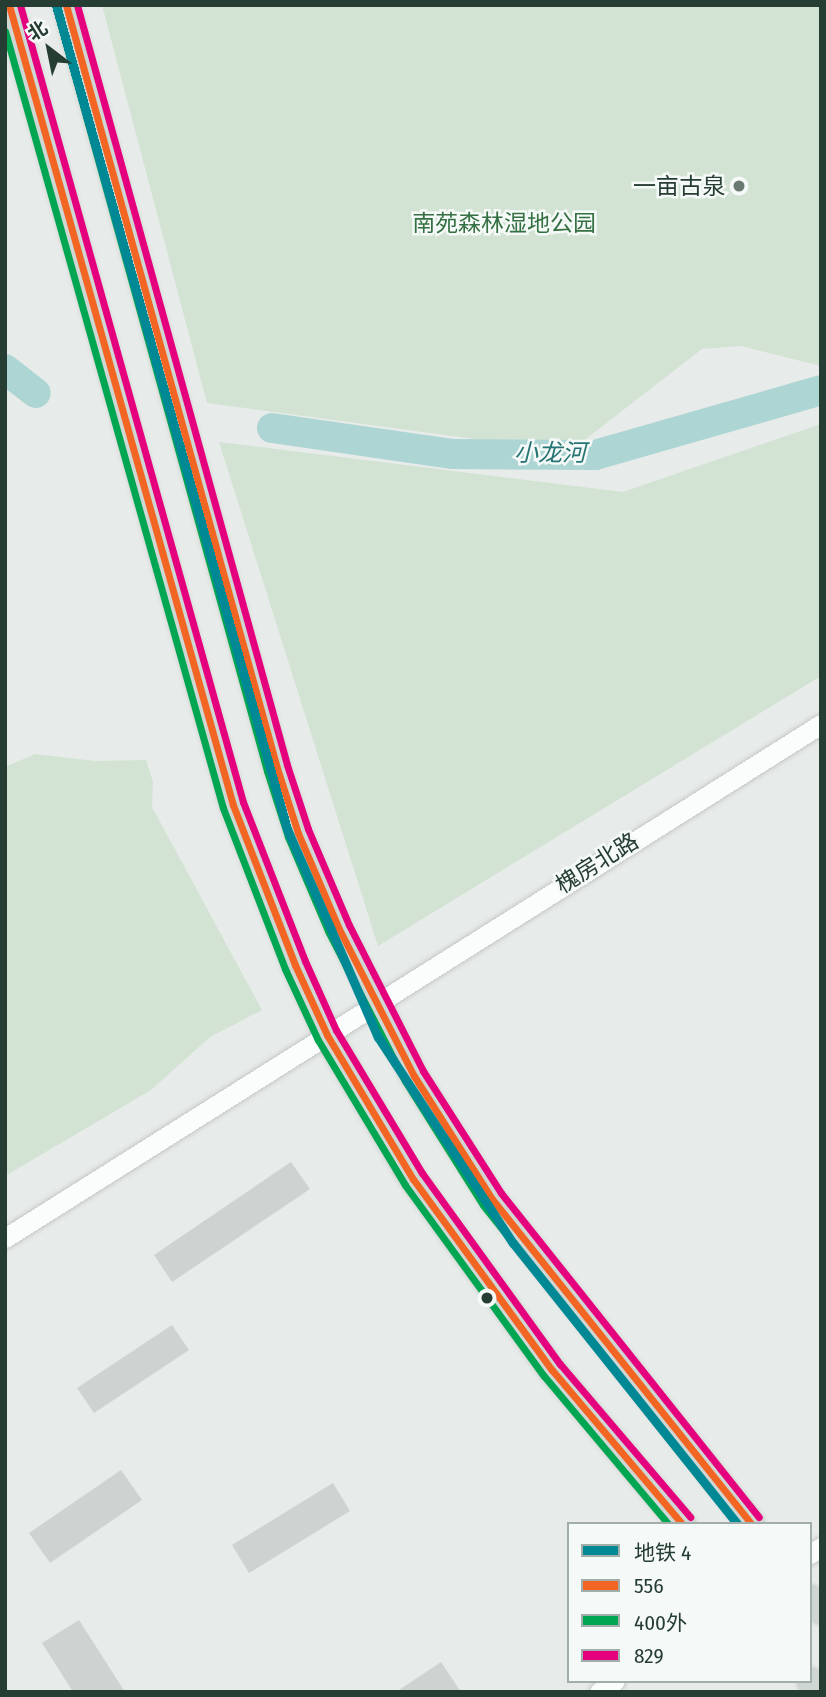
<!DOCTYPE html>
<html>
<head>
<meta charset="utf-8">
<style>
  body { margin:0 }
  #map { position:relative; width:826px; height:1697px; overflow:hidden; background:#e7ebe9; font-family:"Fira Sans Condensed","Noto Sans SC",sans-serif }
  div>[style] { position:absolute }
  .green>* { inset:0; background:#d2e3d4 }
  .river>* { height:30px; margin:-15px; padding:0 15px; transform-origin:15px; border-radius:15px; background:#acd5d4 }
  .building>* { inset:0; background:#ced2d0 }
  .roads { filter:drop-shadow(0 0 2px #c4c8c6) drop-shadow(0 0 2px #c4c8c6) }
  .minor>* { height:19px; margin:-9.5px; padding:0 9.5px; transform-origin:9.5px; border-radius:9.5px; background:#fbfcfc }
  .major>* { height:24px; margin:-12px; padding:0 12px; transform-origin:12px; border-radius:12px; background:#cfd6d3 }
  .bus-1>* { height:7px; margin:-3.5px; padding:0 3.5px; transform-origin:3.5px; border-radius:3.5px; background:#f26522 }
  .bus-2>* { height:7px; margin:-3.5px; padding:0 3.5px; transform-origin:3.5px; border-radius:3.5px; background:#00a651 }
  .bus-3>* { height:7px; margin:-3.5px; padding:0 3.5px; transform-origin:3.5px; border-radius:3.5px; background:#e5007d }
  .metro-1>* { height:9px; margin:-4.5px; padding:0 4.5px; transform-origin:4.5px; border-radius:4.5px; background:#008994 }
  .dots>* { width:19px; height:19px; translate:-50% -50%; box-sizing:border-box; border:4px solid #f5f9f7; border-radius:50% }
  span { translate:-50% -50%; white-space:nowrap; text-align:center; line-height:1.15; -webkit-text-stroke:5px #f5f9f7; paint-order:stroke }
  .poi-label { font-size:23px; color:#263d33 }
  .right { translate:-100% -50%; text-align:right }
  .park-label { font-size:23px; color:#347041 }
  .street-label { font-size:23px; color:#263d33 }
  .water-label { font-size:24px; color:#257474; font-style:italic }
  .frame { position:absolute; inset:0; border:7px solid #263d33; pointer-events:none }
  .legend { position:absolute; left:567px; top:1522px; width:245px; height:161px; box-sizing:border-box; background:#f5f9f7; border:2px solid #a2aea9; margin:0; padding:9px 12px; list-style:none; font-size:21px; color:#263d33 }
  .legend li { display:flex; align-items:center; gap:14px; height:35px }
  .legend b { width:35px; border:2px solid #a2aea9 }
  .north { position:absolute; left:14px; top:14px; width:70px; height:70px; -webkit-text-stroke:5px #f5f9f7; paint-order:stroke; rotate:328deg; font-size:19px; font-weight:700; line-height:28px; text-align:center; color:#263d33 }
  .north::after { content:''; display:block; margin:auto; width:24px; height:32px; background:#263d33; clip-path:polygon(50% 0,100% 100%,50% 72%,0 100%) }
</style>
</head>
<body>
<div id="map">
  <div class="green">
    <i style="clip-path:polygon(102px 5px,821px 5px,821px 366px,741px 346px,702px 349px,582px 442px,535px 447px,207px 403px)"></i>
    <i style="clip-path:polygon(821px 424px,821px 676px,378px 946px,219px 442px,623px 492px)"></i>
    <i style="clip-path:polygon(35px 754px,95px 761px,146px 760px,153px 782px,152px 807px,262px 1010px,210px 1037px,151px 1090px,5px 1176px,5px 767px)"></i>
  </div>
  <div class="river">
    <i style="left:5px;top:369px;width:39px;rotate:38deg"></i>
    <i style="left:272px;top:428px;width:183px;rotate:8.2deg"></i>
    <i style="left:453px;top:454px;width:142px;rotate:0.4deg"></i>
    <i style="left:595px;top:455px;width:235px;rotate:-16deg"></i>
  </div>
  <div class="building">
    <i style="clip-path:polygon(291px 1162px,310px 1189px,172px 1282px,154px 1255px)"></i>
    <i style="clip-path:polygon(172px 1325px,189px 1350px,94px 1413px,77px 1388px)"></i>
    <i style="clip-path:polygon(121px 1470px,142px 1500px,50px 1563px,29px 1533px)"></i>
    <i style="clip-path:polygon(333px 1483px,350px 1511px,249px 1573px,232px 1545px)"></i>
    <i style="clip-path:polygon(79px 1620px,125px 1692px,73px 1692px,42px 1643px)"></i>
    <i style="clip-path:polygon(441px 1662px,461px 1692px,396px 1692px)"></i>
  </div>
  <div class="roads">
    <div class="minor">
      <i style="left:5px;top:1238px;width:964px;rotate:-32.21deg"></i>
      <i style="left:810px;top:1554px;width:13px;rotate:-32deg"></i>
      <i style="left:599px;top:1692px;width:19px;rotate:-35deg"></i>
    </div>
    <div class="major">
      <i style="left:9px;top:5px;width:831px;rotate:74.36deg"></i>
      <i style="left:233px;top:805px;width:172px;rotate:68.8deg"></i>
      <i style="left:295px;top:965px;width:77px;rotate:65.4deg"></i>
      <i style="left:327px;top:1035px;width:168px;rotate:59.2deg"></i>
      <i style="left:413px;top:1179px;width:236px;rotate:54deg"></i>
      <i style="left:552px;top:1370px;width:202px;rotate:49.8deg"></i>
      <i style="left:66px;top:5px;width:792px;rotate:74.54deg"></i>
      <i style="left:277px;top:768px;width:68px;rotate:72.1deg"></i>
      <i style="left:298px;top:833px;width:104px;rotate:66.9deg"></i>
      <i style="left:339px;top:929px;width:165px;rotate:63deg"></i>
      <i style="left:414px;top:1076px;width:146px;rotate:57.6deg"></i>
      <i style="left:492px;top:1199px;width:416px;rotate:51.4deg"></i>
      <i style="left:810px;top:1598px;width:17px;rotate:50deg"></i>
      <i style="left:810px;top:1681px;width:14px;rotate:51deg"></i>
    </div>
  </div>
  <div class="bus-1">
    <i style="left:9px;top:5px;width:831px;rotate:74.36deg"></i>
    <i style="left:233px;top:805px;width:172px;rotate:68.8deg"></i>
    <i style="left:295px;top:965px;width:77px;rotate:65.4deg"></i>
    <i style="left:327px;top:1035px;width:168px;rotate:59.2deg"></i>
    <i style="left:413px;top:1179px;width:236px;rotate:54deg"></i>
    <i style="left:552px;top:1370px;width:202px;rotate:49.8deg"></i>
    <i style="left:66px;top:5px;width:792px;rotate:74.54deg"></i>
    <i style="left:277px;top:768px;width:68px;rotate:72.1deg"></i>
    <i style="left:298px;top:833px;width:104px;rotate:66.9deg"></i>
    <i style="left:339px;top:929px;width:165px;rotate:63deg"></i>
    <i style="left:414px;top:1076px;width:146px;rotate:57.6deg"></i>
    <i style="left:492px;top:1199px;width:416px;rotate:51.4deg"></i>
  </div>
  <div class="bus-2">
    <i style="left:56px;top:8px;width:792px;rotate:74.54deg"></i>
    <i style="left:267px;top:771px;width:69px;rotate:72.3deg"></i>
    <i style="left:288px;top:837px;width:104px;rotate:66.9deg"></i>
    <i style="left:329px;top:933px;width:166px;rotate:62.8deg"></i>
    <i style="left:405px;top:1081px;width:146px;rotate:57.8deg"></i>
    <i style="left:483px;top:1205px;width:408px;rotate:51.5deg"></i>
    <i style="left:5px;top:31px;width:807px;rotate:74.33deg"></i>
    <i style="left:223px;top:808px;width:173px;rotate:68.9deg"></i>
    <i style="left:285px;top:969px;width:78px;rotate:65.1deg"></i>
    <i style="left:318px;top:1040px;width:169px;rotate:59deg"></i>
    <i style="left:405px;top:1185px;width:236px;rotate:54deg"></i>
    <i style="left:544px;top:1376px;width:193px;rotate:50deg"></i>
  </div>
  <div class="bus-3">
    <i style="left:20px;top:5px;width:828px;rotate:74.37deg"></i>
    <i style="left:243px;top:802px;width:171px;rotate:68.7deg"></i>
    <i style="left:305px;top:961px;width:76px;rotate:65.8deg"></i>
    <i style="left:336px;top:1030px;width:167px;rotate:59deg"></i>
    <i style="left:422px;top:1173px;width:236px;rotate:54.2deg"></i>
    <i style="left:560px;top:1364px;width:201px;rotate:49.6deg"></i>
    <i style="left:77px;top:5px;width:788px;rotate:74.55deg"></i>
    <i style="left:287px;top:765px;width:67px;rotate:71.8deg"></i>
    <i style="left:308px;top:829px;width:104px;rotate:66.9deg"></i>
    <i style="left:349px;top:925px;width:164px;rotate:63.1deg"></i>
    <i style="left:423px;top:1071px;width:145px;rotate:57.4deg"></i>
    <i style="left:501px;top:1193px;width:414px;rotate:51.5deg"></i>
  </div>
  <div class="metro-1">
    <i style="left:56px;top:5px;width:856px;rotate:74.34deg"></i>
    <i style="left:287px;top:829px;width:227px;rotate:66.4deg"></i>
    <i style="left:378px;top:1037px;width:246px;rotate:56.8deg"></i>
    <i style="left:513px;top:1243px;width:359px;rotate:51.4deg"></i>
  </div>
  <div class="dots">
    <i style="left:739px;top:186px;background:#6a7a73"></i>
    <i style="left:487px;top:1298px;background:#263d33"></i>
  </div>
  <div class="poi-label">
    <span class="right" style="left:725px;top:186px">一亩古泉</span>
  </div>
  <div class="park-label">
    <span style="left:504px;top:223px">南苑森林湿地公园</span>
  </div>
  <div class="street-label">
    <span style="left:597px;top:863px;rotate:-32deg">槐房北路</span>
  </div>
  <div class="water-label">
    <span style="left:550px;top:454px">小龙河</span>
  </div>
  <div class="frame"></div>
  <ul class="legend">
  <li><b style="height:9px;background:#008994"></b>地铁 4</li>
  <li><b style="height:9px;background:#f26522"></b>556</li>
  <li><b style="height:9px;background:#00a651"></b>400外</li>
  <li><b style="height:9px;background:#e5007d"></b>829</li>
  </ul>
  <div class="north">北</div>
</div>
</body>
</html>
